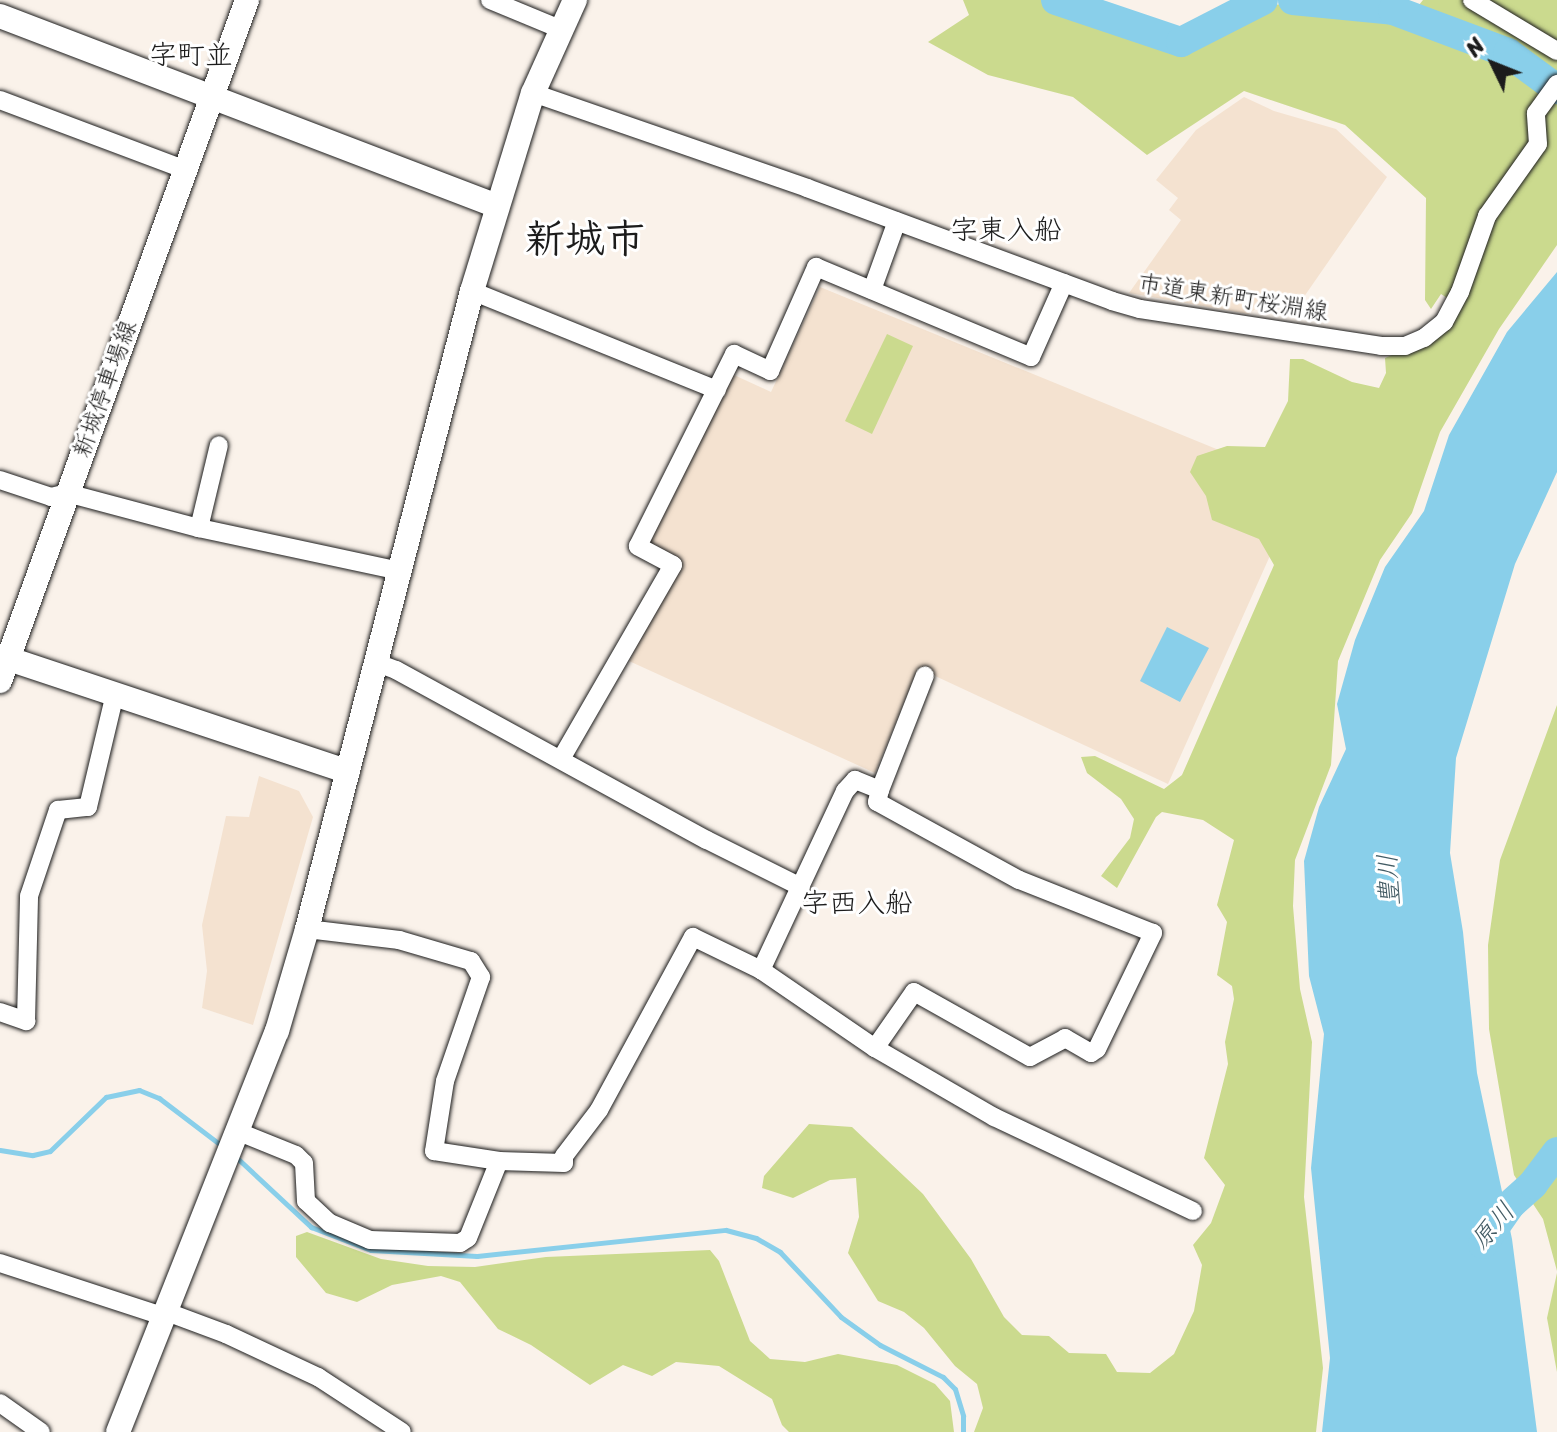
<!DOCTYPE html>
<html>
<head>
<meta charset="utf-8">
<style>
  body { margin:0 }
  #map { position:relative; width:1557px; height:1432px; overflow:hidden; background:#faf2ea; font-family:Sriracha,"Klee One",sans-serif }
  div>[style] { position:absolute }
  .built>* { inset:0; background:#f4e2d0 }
  .green>* { inset:0; background:#cbda8e }
  .water>* { inset:0; background:#89cfea }
  .stream>* { height:5px; margin:-2.5px; padding:0 2.5px; transform-origin:2.5px; border-radius:2.5px; background:#89cfea }
  .river>* { height:30px; margin:-15px; padding:0 15px; transform-origin:15px; border-radius:15px; background:#89cfea }
  .roads { filter:drop-shadow(0 0 2px #1c1c1c) drop-shadow(0 0 2px #1c1c1c) }
  .street>* { height:18px; margin:-9px; padding:0 9px; transform-origin:9px; border-radius:9px; background:#fff }
  .secondary>* { height:24px; margin:-12px; padding:0 12px; transform-origin:12px; border-radius:12px; background:#fff }
  span { translate:-50% -50%; white-space:nowrap; text-align:center; line-height:1.15; -webkit-text-stroke:6px #fff; paint-order:stroke }
  .street-label { font-size:24px; color:#1c1c1c }
  .water-label { font-size:26px; color:#425b64; font-style:italic }
  .quarter-label { font-size:28px; color:#1c1c1c }
  .town-label { font-size:40px; color:#1c1c1c; font-weight:700 }
  .north { position:absolute; left:1453px; top:24px; width:80px; height:80px; -webkit-text-stroke:6px #fff; paint-order:stroke; rotate:313deg; font-size:22px; font-weight:700; line-height:32px; text-align:center; color:#1c1c1c }
  .north::after { content:''; display:block; margin:auto; width:28px; height:36px; background:#1c1c1c; clip-path:polygon(50% 0,100% 100%,50% 72%,0 100%) }
</style>
</head>
<body>
<div id="map">
  <div class="built">
    <i style="clip-path:polygon(1244px 97px,1274px 111px,1336px 129px,1387px 177px,1299px 304px,1265px 303px,1248px 314px,1129px 293px,1181px 220px,1169px 210px,1178px 198px,1156px 180px,1196px 130px)"></i>
    <i style="clip-path:polygon(820px 287px,1302px 484px,1168px 784px,918px 668px,875px 773px,629px 661px,681px 561px,648px 541px,734px 375px,771px 392px)"></i>
    <i style="clip-path:polygon(259px 776px,299px 791px,313px 817px,253px 1025px,202px 1008px,207px 971px,202px 925px,226px 816px,249px 817px)"></i>
  </div>
  <div class="green">
    <i style="clip-path:polygon(963px 0,1095px 0,1187px 31px,1263px 6px,1328px 0,1367px 0,1415px 10px,1423px 0,1557px 0,1557px 245px,1499px 329px,1440px 432px,1412px 513px,1380px 560px,1338px 661px,1331px 765px,1295px 860px,1293px 906px,1300px 989px,1312px 1042px,1304px 1197px,1323px 1368px,1316px 1432px,974px 1432px,983px 1408px,977px 1384px,955px 1366px,924px 1328px,904px 1312px,878px 1301px,848px 1253px,859px 1217px,856px 1178px,830px 1180px,793px 1198px,762px 1188px,764px 1176px,809px 1124px,852px 1127px,923px 1194px,971px 1259px,1004px 1317px,1022px 1335px,1049px 1336px,1069px 1353px,1106px 1354px,1117px 1372px,1150px 1373px,1174px 1354px,1194px 1311px,1202px 1265px,1193px 1245px,1211px 1223px,1225px 1185px,1204px 1158px,1228px 1064px,1225px 1042px,1234px 999px,1232px 986px,1217px 975px,1227px 922px,1217px 905px,1234px 840px,1203px 820px,1162px 812px,1156px 817px,1117px 888px,1101px 876px,1130px 838px,1134px 819px,1121px 799px,1087px 773px,1081px 757px,1095px 756px,1164px 789px,1182px 775px,1274px 565px,1259px 539px,1212px 520px,1206px 496px,1190px 472px,1197px 456px,1227px 446px,1265px 447px,1288px 401px,1290px 359px,1303px 359px,1352px 382px,1379px 388px,1386px 373px,1385px 358px,1399px 352px,1458px 305px,1441px 294px,1431px 309px,1425px 300px,1426px 198px,1345px 125px,1244px 91px,1147px 155px,1073px 97px,988px 75px,928px 42px,969px 15px)"></i>
    <i style="clip-path:polygon(887px 334px,913px 346px,872px 434px,845px 421px)"></i>
    <i style="clip-path:polygon(1557px 705px,1557px 1271px,1543px 1219px,1514px 1175px,1489px 1029px,1488px 945px,1500px 860px)"></i>
    <i style="clip-path:polygon(307px 1232px,381px 1259px,428px 1266px,475px 1267px,546px 1257px,710px 1250px,719px 1261px,750px 1341px,770px 1359px,805px 1362px,838px 1354px,897px 1365px,935px 1384px,950px 1401px,954px 1432px,789px 1432px,782px 1425px,772px 1399px,719px 1366px,676px 1362px,652px 1376px,623px 1365px,590px 1385px,531px 1345px,498px 1329px,460px 1282px,441px 1276px,392px 1285px,357px 1302px,326px 1293px,296px 1257px,296px 1236px)"></i>
    <i style="clip-path:polygon(1557px 1273px,1557px 1372px,1547px 1318px)"></i>
  </div>
  <div class="water">
    <i style="clip-path:polygon(1557px 272px,1557px 472px,1515px 564px,1456px 758px,1450px 853px,1463px 932px,1477px 1073px,1512px 1239px,1537px 1432px,1322px 1432px,1330px 1358px,1311px 1168px,1324px 1034px,1309px 976px,1304px 861px,1319px 807px,1346px 749px,1337px 704px,1355px 640px,1385px 567px,1424px 511px,1449px 435px,1507px 332px)"></i>
    <i style="clip-path:polygon(1167px 627px,1209px 648px,1180px 702px,1140px 681px)"></i>
  </div>
  <div class="stream">
    <i style="left:0;top:1150px;width:33px;rotate:9deg"></i>
    <i style="left:33px;top:1155px;width:17px;rotate:-13deg"></i>
    <i style="left:50px;top:1151px;width:78px;rotate:-44deg"></i>
    <i style="left:106px;top:1097px;width:34px;rotate:-12deg"></i>
    <i style="left:139px;top:1090px;width:22px;rotate:22deg"></i>
    <i style="left:159px;top:1098px;width:79px;rotate:37.3deg"></i>
    <i style="left:236px;top:1157px;width:103px;rotate:43deg"></i>
    <i style="left:311px;top:1227px;width:64px;rotate:21deg"></i>
    <i style="left:371px;top:1250px;width:106px;rotate:3.2deg"></i>
    <i style="left:477px;top:1256px;width:250px;rotate:-6deg"></i>
    <i style="left:726px;top:1230px;width:31px;rotate:15deg"></i>
    <i style="left:756px;top:1238px;width:28px;rotate:30deg"></i>
    <i style="left:780px;top:1252px;width:89px;rotate:46.8deg"></i>
    <i style="left:841px;top:1317px;width:48px;rotate:35.7deg"></i>
    <i style="left:880px;top:1345px;width:71px;rotate:26.9deg"></i>
    <i style="left:943px;top:1377px;width:17px;rotate:45deg"></i>
    <i style="left:955px;top:1389px;width:28px;rotate:73deg"></i>
    <i style="left:963px;top:1416px;width:16px;rotate:90deg"></i>
  </div>
  <div class="river">
    <i style="left:1056px;top:0;width:132px;rotate:18.6deg"></i>
    <i style="left:1181px;top:42px;width:92px;rotate:-27.1deg"></i>
    <i style="left:1293px;top:0;width:100px;rotate:5.7deg"></i>
    <i style="left:1393px;top:10px;width:123px;rotate:20.5deg"></i>
    <i style="left:1508px;top:53px;width:61px;rotate:36.3deg"></i>
    <i style="left:1483px;top:1244px;width:47px;rotate:-55.3deg"></i>
    <i style="left:1510px;top:1205px;width:31px;rotate:-42deg"></i>
    <i style="left:1533px;top:1184px;width:40px;rotate:-53deg"></i>
  </div>
  <div class="roads">
    <div class="street">
      <i style="left:490px;top:0;width:76px;rotate:22.5deg"></i>
      <i style="left:1472px;top:0;width:99px;rotate:31deg"></i>
      <i style="left:533px;top:93px;width:290px;rotate:19.1deg"></i>
      <i style="left:807px;top:188px;width:325px;rotate:20.3deg"></i>
      <i style="left:1112px;top:301px;width:29px;rotate:16deg"></i>
      <i style="left:1140px;top:309px;width:244px;rotate:8.7deg"></i>
      <i style="left:1381px;top:346px;width:24px"></i>
      <i style="left:1405px;top:346px;width:21px;rotate:-23deg"></i>
      <i style="left:1424px;top:338px;width:26px;rotate:-39deg"></i>
      <i style="left:1444px;top:322px;width:34px;rotate:-62deg"></i>
      <i style="left:1460px;top:292px;width:81px;rotate:-70.4deg"></i>
      <i style="left:1487px;top:216px;width:88px;rotate:-54.7deg"></i>
      <i style="left:1538px;top:144px;width:31px;rotate:-94deg"></i>
      <i style="left:1536px;top:113px;width:36px;rotate:-54deg"></i>
      <i style="left:0;top:100px;width:197px;rotate:20.6deg"></i>
      <i style="left:872px;top:290px;width:73px;rotate:-70.1deg"></i>
      <i style="left:472px;top:291px;width:264px;rotate:22deg"></i>
      <i style="left:0;top:480px;width:54px;rotate:18.4deg"></i>
      <i style="left:51px;top:497px;width:16px;rotate:-14deg"></i>
      <i style="left:67px;top:493px;width:137px;rotate:14.9deg"></i>
      <i style="left:199px;top:528px;width:206px;rotate:12.1deg"></i>
      <i style="left:199px;top:528px;width:85px;rotate:-76.5deg"></i>
      <i style="left:377px;top:663px;width:20px;rotate:20deg"></i>
      <i style="left:396px;top:670px;width:354px;rotate:28.7deg"></i>
      <i style="left:707px;top:840px;width:105px;rotate:26.6deg"></i>
      <i style="left:561px;top:759px;width:224px;rotate:-60deg"></i>
      <i style="left:673px;top:565px;width:40px;rotate:-152deg"></i>
      <i style="left:638px;top:546px;width:215px;rotate:-63.4deg"></i>
      <i style="left:734px;top:354px;width:40px;rotate:25deg"></i>
      <i style="left:770px;top:371px;width:114px;rotate:-66.1deg"></i>
      <i style="left:816px;top:267px;width:233px;rotate:22.7deg"></i>
      <i style="left:1031px;top:357px;width:81px;rotate:-66deg"></i>
      <i style="left:880px;top:790px;width:123px;rotate:-68.6deg"></i>
      <i style="left:307px;top:929px;width:93px;rotate:6.8deg"></i>
      <i style="left:399px;top:940px;width:75px;rotate:16.3deg"></i>
      <i style="left:471px;top:961px;width:19px;rotate:58deg"></i>
      <i style="left:481px;top:977px;width:110px;rotate:109.1deg"></i>
      <i style="left:445px;top:1081px;width:71px;rotate:98.9deg"></i>
      <i style="left:434px;top:1151px;width:66px;rotate:8.7deg"></i>
      <i style="left:499px;top:1161px;width:65px;rotate:1.8deg"></i>
      <i style="left:564px;top:1163px;width:7px;rotate:-90deg"></i>
      <i style="left:564px;top:1156px;width:58px;rotate:-52.7deg"></i>
      <i style="left:599px;top:1110px;width:197px;rotate:-61.5deg"></i>
      <i style="left:693px;top:937px;width:76px;rotate:25.9deg"></i>
      <i style="left:0;top:1012px;width:28px;rotate:19deg"></i>
      <i style="left:26px;top:1021px;width:125px;rotate:-88.6deg"></i>
      <i style="left:29px;top:896px;width:91px;rotate:-71.4deg"></i>
      <i style="left:58px;top:810px;width:30px;rotate:-6deg"></i>
      <i style="left:88px;top:807px;width:116px;rotate:-76.6deg"></i>
      <i style="left:875px;top:1048px;width:68px;rotate:-55.1deg"></i>
      <i style="left:914px;top:992px;width:133px;rotate:29.3deg"></i>
      <i style="left:1030px;top:1057px;width:40px;rotate:-28deg"></i>
      <i style="left:1065px;top:1038px;width:30px;rotate:30deg"></i>
      <i style="left:1091px;top:1053px;width:7px;rotate:-34deg"></i>
      <i style="left:1097px;top:1049px;width:129px;rotate:-64.2deg"></i>
      <i style="left:1153px;top:933px;width:144px;rotate:-158.4deg"></i>
      <i style="left:1019px;top:880px;width:162px;rotate:-151.2deg"></i>
      <i style="left:877px;top:802px;width:12px;rotate:-76deg"></i>
      <i style="left:880px;top:790px;width:27px;rotate:-158deg"></i>
      <i style="left:855px;top:780px;width:15px;rotate:132deg"></i>
      <i style="left:845px;top:791px;width:198px;rotate:115.1deg"></i>
      <i style="left:761px;top:970px;width:138px;rotate:34.4deg"></i>
      <i style="left:875px;top:1048px;width:138px;rotate:30.1deg"></i>
      <i style="left:994px;top:1117px;width:220px;rotate:25.3deg"></i>
      <i style="left:239px;top:1132px;width:61px;rotate:22deg"></i>
      <i style="left:296px;top:1155px;width:11px;rotate:45deg"></i>
      <i style="left:304px;top:1163px;width:38px;rotate:87deg"></i>
      <i style="left:306px;top:1201px;width:33px;rotate:43deg"></i>
      <i style="left:330px;top:1223px;width:43px;rotate:23deg"></i>
      <i style="left:370px;top:1240px;width:90px;rotate:1.9deg"></i>
      <i style="left:460px;top:1243px;width:9px;rotate:-32deg"></i>
      <i style="left:468px;top:1238px;width:83px;rotate:-68.1deg"></i>
      <i style="left:0;top:1263px;width:174px;rotate:18.1deg"></i>
      <i style="left:167px;top:1312px;width:63px;rotate:20.4deg"></i>
      <i style="left:226px;top:1334px;width:102px;rotate:25.1deg"></i>
      <i style="left:318px;top:1377px;width:100px;rotate:33.2deg"></i>
      <i style="left:0;top:1403px;width:50px;rotate:35.3deg"></i>
    </div>
    <div class="secondary">
      <i style="left:0;top:16px;width:532px;rotate:20.92deg"></i>
      <i style="left:9px;top:659px;width:357px;rotate:18.4deg"></i>
      <i style="left:0;top:681px;width:724px;rotate:-70.06deg"></i>
      <i style="left:118px;top:1432px;width:431px;rotate:-68.4deg"></i>
      <i style="left:277px;top:1031px;width:106px;rotate:-73.6deg"></i>
      <i style="left:307px;top:929px;width:659px;rotate:-75.5deg"></i>
      <i style="left:472px;top:291px;width:207px;rotate:-72.9deg"></i>
      <i style="left:533px;top:93px;width:102px;rotate:-65.7deg"></i>
    </div>
  </div>
  <div class="street-label">
    <span style="left:1233px;top:298px;rotate:9deg">市道東新町桜淵線</span>
    <span style="left:105px;top:389px;rotate:-70deg">新城停車場線</span>
  </div>
  <div class="water-label">
    <span style="left:1389px;top:880px;rotate:-93deg">豊川</span>
    <span style="left:1493px;top:1226px;rotate:-49deg">原川</span>
  </div>
  <div class="quarter-label">
    <span style="left:191px;top:55px">字町並</span>
    <span style="left:1006px;top:230px">字東入船</span>
    <span style="left:857px;top:903px">字西入船</span>
  </div>
  <div class="town-label">
    <span style="left:585px;top:239px">新城市</span>
  </div>
  <div class="north">N</div>
</div>
</body>
</html>
